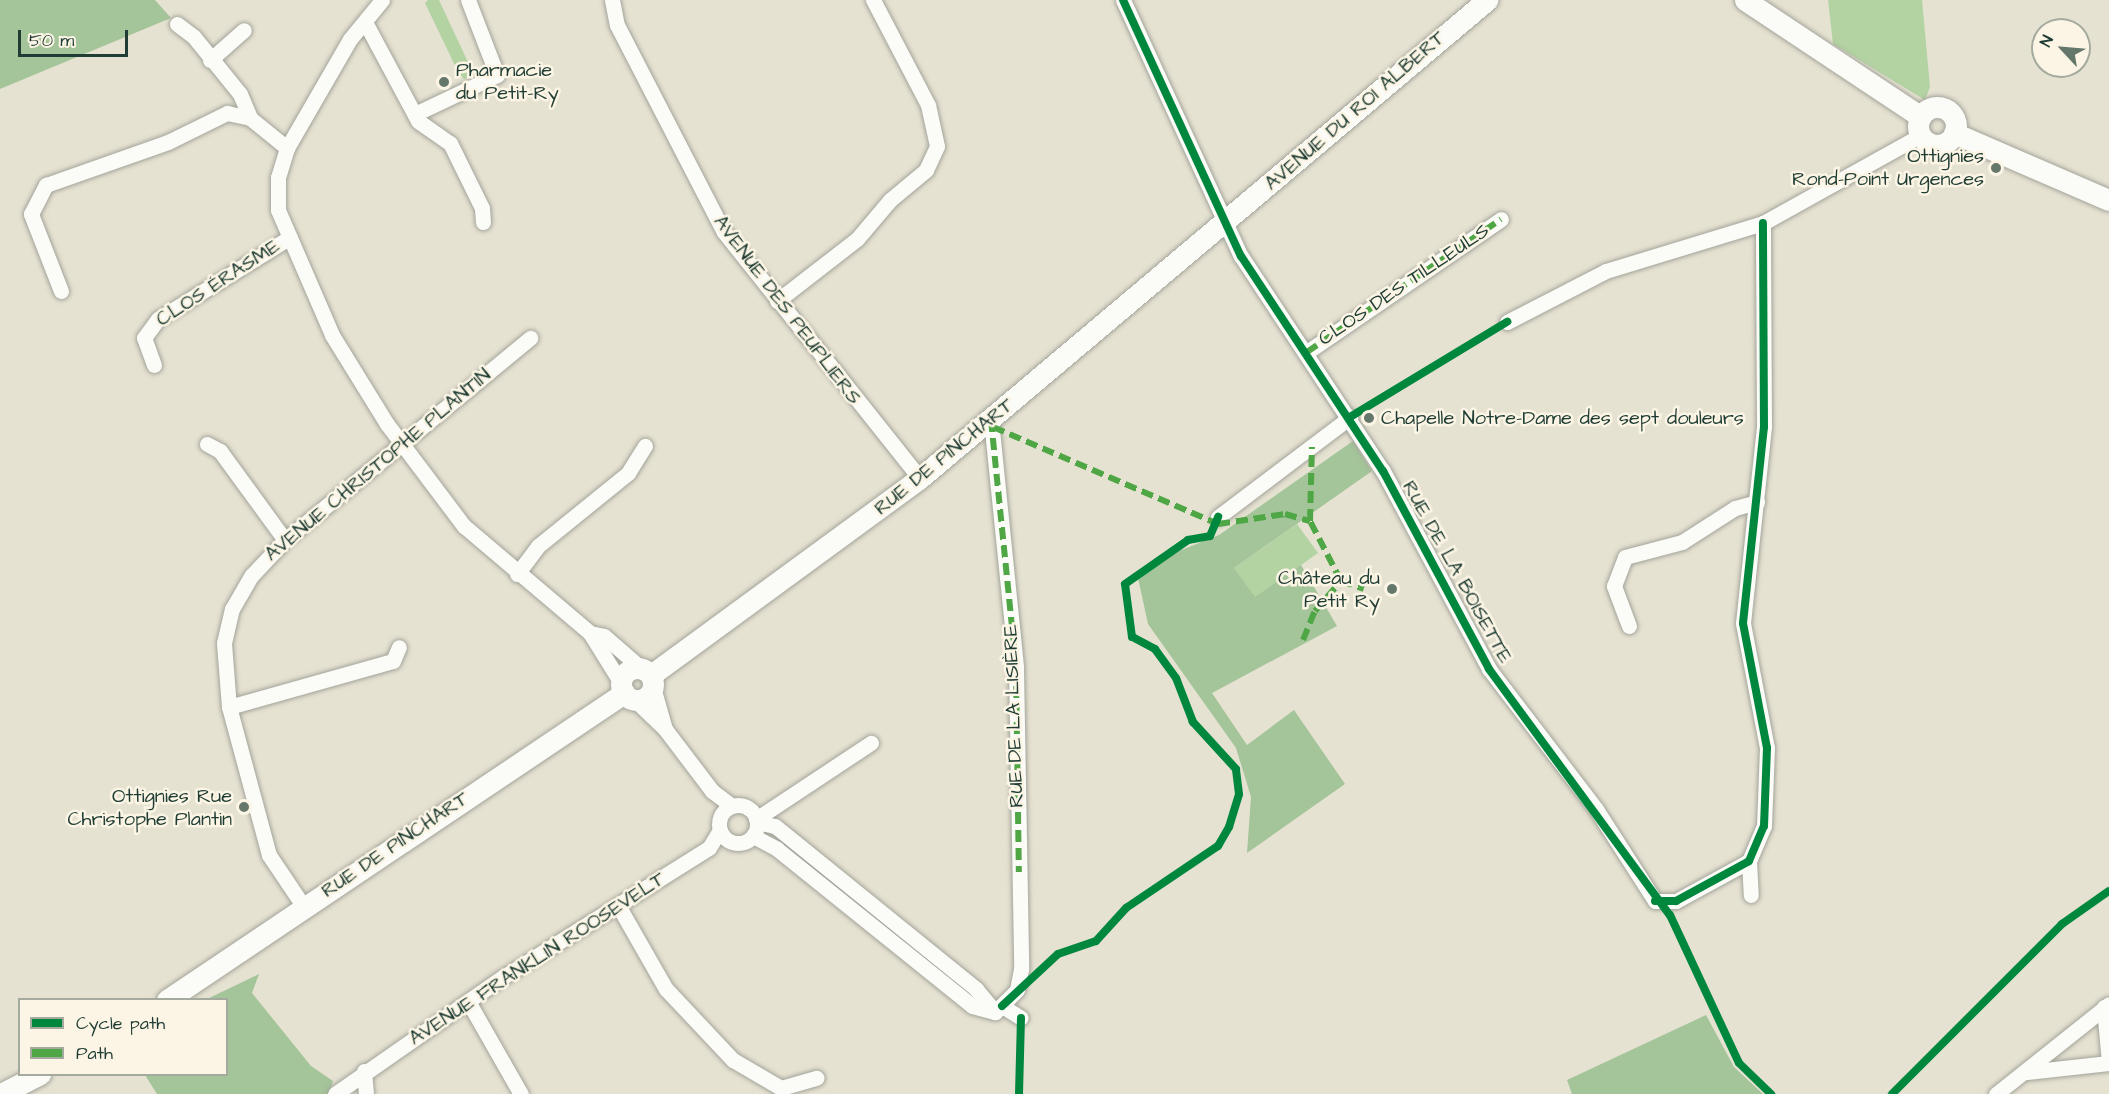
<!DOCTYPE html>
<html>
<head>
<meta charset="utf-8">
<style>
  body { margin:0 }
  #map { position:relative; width:2109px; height:1094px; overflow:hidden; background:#e6e2d2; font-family:"Architects Daughter",sans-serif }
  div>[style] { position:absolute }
  .green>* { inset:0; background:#b3d3a3 }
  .forest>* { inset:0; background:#a4c49a }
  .roads { filter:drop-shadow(0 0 2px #a3a49a) drop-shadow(0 0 2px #a3a49a) }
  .street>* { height:15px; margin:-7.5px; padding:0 7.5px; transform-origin:7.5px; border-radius:7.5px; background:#fbfbf8 }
  .street>.ring { margin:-7.5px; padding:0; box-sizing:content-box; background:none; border:15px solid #fbfbf8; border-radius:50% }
  .secondary>* { height:21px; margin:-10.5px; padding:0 10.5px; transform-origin:10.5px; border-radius:10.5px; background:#fbfbf8 }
  .secondary>.ring { margin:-10.5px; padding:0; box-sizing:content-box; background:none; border:21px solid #fbfbf8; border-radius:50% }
  .quiet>* { height:6px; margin-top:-3px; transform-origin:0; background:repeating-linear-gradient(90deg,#4fa644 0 12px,transparent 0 18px) }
  .cycleway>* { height:8px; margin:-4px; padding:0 4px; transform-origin:4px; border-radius:4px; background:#00873e }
  .dots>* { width:16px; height:16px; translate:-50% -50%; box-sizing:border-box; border:3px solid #fcf5e5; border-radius:50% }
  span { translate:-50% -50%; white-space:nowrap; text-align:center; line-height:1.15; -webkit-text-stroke:5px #fcf5e5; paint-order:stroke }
  .poi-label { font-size:20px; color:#1f3d34 }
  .left { translate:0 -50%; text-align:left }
  .right { translate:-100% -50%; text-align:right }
  .street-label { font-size:20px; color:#1f3d34 }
  .legend { position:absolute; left:18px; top:998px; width:210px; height:78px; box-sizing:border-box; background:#fcf5e5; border:2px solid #a4ab9e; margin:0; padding:8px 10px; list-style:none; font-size:18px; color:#1f3d34 }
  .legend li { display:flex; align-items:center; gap:12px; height:30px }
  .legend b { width:30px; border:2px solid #a4ab9e }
  .north { position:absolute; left:2031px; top:18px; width:60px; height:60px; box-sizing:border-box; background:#fcf5e5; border:2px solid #a4ab9e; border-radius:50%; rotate:296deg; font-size:16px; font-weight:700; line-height:24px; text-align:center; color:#1f3d34 }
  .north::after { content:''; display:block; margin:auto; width:21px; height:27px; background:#65776b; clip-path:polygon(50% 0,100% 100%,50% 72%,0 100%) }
  .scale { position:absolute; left:18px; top:30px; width:110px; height:27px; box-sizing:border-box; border:3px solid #1f3d34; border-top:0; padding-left:8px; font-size:18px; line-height:21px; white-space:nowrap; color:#1f3d34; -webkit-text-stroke:4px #fcf5e5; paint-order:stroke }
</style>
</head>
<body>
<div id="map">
  <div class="green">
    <i style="clip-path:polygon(428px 0,439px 0,474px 75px,464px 79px,458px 72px,425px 3px)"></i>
    <i style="clip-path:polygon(1828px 0,1922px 0,1930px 87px,1925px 100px,1833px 44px)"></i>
    <i style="clip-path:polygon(1297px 524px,1318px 553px,1255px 598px,1234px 568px)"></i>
  </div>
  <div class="forest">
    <i style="clip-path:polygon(0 0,155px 0,171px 18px,0 89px)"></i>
    <i style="clip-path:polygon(1353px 441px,1372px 471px,1234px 568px,1255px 597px,1301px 565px,1337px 626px,1212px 693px,1247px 745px,1294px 710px,1345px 784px,1247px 853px,1251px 797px,1236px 748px,1148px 624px,1138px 578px,1179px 551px,1219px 535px)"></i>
    <i style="clip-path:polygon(259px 974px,252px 993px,311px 1066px,333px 1081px,329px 1094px,157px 1094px,145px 1075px,226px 1074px,226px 1000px,207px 999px)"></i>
    <i style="clip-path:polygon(1706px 1015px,1734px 1067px,1763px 1094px,1572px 1094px,1567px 1080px)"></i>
  </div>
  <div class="roads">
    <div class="street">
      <i style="left:382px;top:0;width:50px;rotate:129.4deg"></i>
      <i style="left:350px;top:39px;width:126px;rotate:120deg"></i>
      <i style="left:287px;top:148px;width:30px;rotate:107deg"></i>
      <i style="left:278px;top:177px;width:33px;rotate:90deg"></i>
      <i style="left:278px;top:210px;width:136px;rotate:66.6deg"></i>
      <i style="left:332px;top:335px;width:105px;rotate:58.3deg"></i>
      <i style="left:387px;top:424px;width:128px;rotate:53deg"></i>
      <i style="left:464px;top:526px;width:165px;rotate:40.3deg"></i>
      <i style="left:590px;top:633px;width:59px;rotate:58.2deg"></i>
      <i style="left:612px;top:0;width:25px;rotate:79deg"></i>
      <i style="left:617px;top:25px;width:233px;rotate:62.7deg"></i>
      <i style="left:724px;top:232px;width:315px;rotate:51.5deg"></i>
      <i style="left:1123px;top:0;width:282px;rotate:65.3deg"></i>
      <i style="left:1241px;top:256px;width:258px;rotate:56.6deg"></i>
      <i style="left:1383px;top:471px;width:225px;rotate:61.8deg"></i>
      <i style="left:1489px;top:669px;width:176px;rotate:52.6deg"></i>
      <i style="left:1596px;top:809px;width:109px;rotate:57.3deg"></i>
      <i style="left:1655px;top:901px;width:21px"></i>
      <i style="left:1676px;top:901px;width:83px;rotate:-28.7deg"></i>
      <i style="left:1749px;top:861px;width:38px;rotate:-67deg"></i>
      <i style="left:1764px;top:826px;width:78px;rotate:-87.8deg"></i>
      <i style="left:1767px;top:748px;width:127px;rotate:-100.9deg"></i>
      <i style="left:1743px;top:623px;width:197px;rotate:-83.9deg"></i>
      <i style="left:1764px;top:427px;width:204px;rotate:-90.3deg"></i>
      <i style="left:365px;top:22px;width:112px;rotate:61.8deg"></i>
      <i style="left:418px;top:121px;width:39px;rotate:35deg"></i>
      <i style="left:450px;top:143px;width:72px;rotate:63.8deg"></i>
      <i style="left:482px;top:208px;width:14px;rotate:86deg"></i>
      <i style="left:177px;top:24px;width:21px;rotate:37deg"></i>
      <i style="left:194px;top:37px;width:73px;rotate:51.1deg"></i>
      <i style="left:240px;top:94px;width:26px;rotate:67deg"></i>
      <i style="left:210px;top:60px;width:45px;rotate:-41.4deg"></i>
      <i style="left:417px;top:113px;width:89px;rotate:-25.4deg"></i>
      <i style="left:497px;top:75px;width:80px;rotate:-111.1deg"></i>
      <i style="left:61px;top:291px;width:83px;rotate:-111.3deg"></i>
      <i style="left:31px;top:214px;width:33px;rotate:-63deg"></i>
      <i style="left:46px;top:185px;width:129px;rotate:-19.4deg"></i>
      <i style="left:168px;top:142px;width:66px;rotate:-26.2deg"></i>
      <i style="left:227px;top:113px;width:24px;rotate:12deg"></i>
      <i style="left:250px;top:118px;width:48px;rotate:39deg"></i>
      <i style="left:777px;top:301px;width:101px;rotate:-37.8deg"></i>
      <i style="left:857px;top:239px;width:51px;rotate:-49.8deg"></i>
      <i style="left:890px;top:200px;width:47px;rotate:-39.8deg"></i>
      <i style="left:926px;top:170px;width:26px;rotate:-65deg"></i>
      <i style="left:937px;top:146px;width:42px;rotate:-102.4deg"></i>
      <i style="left:928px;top:105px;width:119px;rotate:-117.6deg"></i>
      <i style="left:1507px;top:322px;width:111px;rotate:-27.3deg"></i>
      <i style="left:1606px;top:271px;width:164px;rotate:-17deg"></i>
      <i style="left:1763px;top:223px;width:181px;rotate:-29.1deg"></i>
      <i style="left:1307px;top:352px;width:235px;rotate:-34.4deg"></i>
      <i style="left:154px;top:365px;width:29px;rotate:-110deg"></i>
      <i style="left:144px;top:338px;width:24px;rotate:-54deg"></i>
      <i style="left:158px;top:319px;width:155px;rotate:-31.8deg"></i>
      <i style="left:991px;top:420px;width:249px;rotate:84.2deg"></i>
      <i style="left:1016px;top:668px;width:301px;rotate:89deg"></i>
      <i style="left:1021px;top:969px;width:21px;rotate:101deg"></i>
      <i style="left:1017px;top:990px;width:31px;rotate:135deg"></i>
      <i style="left:207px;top:444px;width:15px;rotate:28deg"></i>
      <i style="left:220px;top:451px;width:110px;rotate:53.9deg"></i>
      <i style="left:1218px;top:517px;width:166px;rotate:-37.1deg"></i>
      <i style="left:517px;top:574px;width:35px;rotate:-53deg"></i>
      <i style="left:538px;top:546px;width:116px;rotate:-39deg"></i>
      <i style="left:628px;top:473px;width:32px;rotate:-58deg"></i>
      <i style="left:1629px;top:626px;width:43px;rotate:-110.6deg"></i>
      <i style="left:1614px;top:586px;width:31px;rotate:-69deg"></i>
      <i style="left:1625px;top:557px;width:59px;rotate:-14.7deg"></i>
      <i style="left:1682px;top:542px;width:63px;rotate:-32.7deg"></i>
      <i style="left:1735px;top:508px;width:23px;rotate:-15deg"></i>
      <i style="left:590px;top:633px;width:14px;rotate:12deg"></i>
      <i style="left:604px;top:636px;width:49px;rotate:40.9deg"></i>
      <i style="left:653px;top:687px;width:44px;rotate:74.1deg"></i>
      <i style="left:665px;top:729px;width:78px;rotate:52.8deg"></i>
      <i style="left:712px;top:791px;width:25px;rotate:37deg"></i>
      <i style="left:635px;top:700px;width:42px;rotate:44deg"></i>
      <i style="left:229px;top:707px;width:170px;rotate:-15.7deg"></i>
      <i style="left:393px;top:661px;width:15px;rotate:-67deg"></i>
      <i class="ring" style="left:719px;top:805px;width:23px;height:23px"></i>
      <i style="left:756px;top:819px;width:138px;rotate:-33.5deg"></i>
      <i style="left:757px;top:822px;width:18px;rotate:13deg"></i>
      <i style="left:775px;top:826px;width:259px;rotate:39deg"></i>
      <i style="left:976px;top:989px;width:30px;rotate:50deg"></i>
      <i style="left:753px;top:836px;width:27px;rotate:28deg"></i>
      <i style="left:777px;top:849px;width:250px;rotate:38.8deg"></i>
      <i style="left:972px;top:1006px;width:24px;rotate:15deg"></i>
      <i style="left:1749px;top:861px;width:34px;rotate:87deg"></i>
      <i style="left:304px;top:907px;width:63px;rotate:-123.9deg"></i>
      <i style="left:269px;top:855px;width:153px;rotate:-105.1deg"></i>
      <i style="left:229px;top:707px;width:64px;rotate:-94.5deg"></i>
      <i style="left:224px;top:643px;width:35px;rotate:-77deg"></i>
      <i style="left:232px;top:609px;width:39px;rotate:-60deg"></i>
      <i style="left:252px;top:575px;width:48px;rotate:-46.7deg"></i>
      <i style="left:285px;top:540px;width:318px;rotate:-39.5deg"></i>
      <i style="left:619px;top:907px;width:95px;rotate:60.2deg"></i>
      <i style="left:666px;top:989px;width:98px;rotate:46.7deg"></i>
      <i style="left:733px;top:1060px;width:56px;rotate:30.3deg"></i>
      <i style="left:781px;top:1088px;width:37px;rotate:-16deg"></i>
      <i style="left:469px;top:1003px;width:105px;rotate:60.3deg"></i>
      <i style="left:1002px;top:1006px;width:22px;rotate:32deg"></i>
      <i style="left:2104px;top:1007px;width:56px;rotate:84.9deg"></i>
      <i style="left:364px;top:1071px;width:23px;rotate:85deg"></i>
      <i style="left:2027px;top:1072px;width:82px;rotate:-6.3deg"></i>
      <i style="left:335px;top:1094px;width:205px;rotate:-34.9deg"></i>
      <i style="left:503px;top:977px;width:243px;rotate:-32.1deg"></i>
      <i style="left:709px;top:848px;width:21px;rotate:-59deg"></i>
      <i style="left:1996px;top:1094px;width:144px;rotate:-38.5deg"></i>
    </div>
    <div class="secondary">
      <i style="left:1745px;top:0;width:211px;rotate:33.6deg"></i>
      <i class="ring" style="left:1918px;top:107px;width:17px;height:17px"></i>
      <i style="left:1954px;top:133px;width:169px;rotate:23.4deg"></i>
      <i class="ring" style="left:621px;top:668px;width:11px;height:11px"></i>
      <i style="left:651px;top:675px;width:333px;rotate:-36.2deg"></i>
      <i style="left:920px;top:478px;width:742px;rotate:-40.13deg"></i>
      <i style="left:167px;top:1000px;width:551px;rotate:-33.89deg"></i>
      <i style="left:1px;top:1094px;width:44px;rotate:-27.1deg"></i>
    </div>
  </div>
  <div class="quiet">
    <i style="left:1307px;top:352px;width:235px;rotate:-34.4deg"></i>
    <i style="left:991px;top:420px;width:249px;rotate:84.2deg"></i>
    <i style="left:1016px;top:668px;width:204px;rotate:89.2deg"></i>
    <i style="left:993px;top:427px;width:245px;rotate:23.3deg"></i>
    <i style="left:1218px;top:524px;width:68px;rotate:-8.5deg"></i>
    <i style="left:1285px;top:514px;width:26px;rotate:16deg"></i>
    <i style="left:1341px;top:581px;width:24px;rotate:19deg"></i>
    <i style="left:1303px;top:640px;width:31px;rotate:-68deg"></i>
    <i style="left:1315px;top:611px;width:40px;rotate:-49deg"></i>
    <i style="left:1341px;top:581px;width:68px;rotate:-117.3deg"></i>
    <i style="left:1310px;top:521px;width:74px;rotate:-88.5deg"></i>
  </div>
  <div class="cycleway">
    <i style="left:1123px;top:0;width:282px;rotate:65.3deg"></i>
    <i style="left:1241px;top:256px;width:258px;rotate:56.6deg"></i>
    <i style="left:1383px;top:471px;width:225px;rotate:61.8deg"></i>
    <i style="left:1489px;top:669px;width:305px;rotate:53.7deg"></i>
    <i style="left:1670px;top:915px;width:163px;rotate:65deg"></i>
    <i style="left:1739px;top:1063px;width:45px;rotate:44.1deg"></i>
    <i style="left:1350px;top:417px;width:184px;rotate:-31.2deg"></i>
    <i style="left:1655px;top:901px;width:21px"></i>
    <i style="left:1676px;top:901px;width:83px;rotate:-28.7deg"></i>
    <i style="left:1749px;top:861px;width:38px;rotate:-67deg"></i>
    <i style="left:1764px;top:826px;width:78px;rotate:-87.8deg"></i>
    <i style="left:1767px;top:748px;width:127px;rotate:-100.9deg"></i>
    <i style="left:1743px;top:623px;width:197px;rotate:-83.9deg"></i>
    <i style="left:1764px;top:427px;width:204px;rotate:-90.3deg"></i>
    <i style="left:1002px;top:1006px;width:76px;rotate:-42.9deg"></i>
    <i style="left:1058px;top:954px;width:40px;rotate:-18.9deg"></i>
    <i style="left:1096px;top:941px;width:45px;rotate:-47.7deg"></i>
    <i style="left:1126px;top:908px;width:111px;rotate:-34deg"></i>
    <i style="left:1218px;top:846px;width:22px;rotate:-60deg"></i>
    <i style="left:1229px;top:827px;width:34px;rotate:-73deg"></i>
    <i style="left:1239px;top:794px;width:25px;rotate:-97deg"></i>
    <i style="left:1236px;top:769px;width:64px;rotate:-132.5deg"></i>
    <i style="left:1193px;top:722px;width:47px;rotate:-111.1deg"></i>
    <i style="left:1176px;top:678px;width:36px;rotate:-126deg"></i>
    <i style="left:1155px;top:649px;width:26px;rotate:-152deg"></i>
    <i style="left:1132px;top:637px;width:53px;rotate:-97.5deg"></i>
    <i style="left:1125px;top:584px;width:77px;rotate:-34.9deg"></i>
    <i style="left:1188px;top:540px;width:22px;rotate:-10deg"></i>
    <i style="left:1210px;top:536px;width:21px;rotate:-67deg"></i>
    <i style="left:1019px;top:1094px;width:76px;rotate:-88.5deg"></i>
    <i style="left:1892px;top:1094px;width:240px;rotate:-45deg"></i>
    <i style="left:2062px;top:924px;width:57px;rotate:-35.1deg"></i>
  </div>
  <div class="dots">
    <i style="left:444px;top:82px;background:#65776b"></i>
    <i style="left:1996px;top:168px;background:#65776b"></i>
    <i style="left:1369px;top:418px;background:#65776b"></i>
    <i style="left:1392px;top:589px;background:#65776b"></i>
    <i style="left:244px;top:807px;background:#65776b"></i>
  </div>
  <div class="poi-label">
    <span class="left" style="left:456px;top:82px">Pharmacie<br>du Petit-Ry</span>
    <span class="right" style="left:1984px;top:168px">Ottignies<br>Rond-Point Urgences</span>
    <span class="left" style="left:1381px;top:418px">Chapelle Notre-Dame des sept douleurs</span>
    <span class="right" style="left:1380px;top:590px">Château du<br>Petit Ry</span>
    <span class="right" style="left:232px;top:808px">Ottignies Rue<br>Christophe Plantin</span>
  </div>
  <div class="street-label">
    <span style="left:1355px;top:111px;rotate:-41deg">AVENUE DU ROI ALBERT</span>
    <span style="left:218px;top:283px;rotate:-33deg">CLOS ÉRASME</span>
    <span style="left:1404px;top:285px;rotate:-34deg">CLOS DES TILLEULS</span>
    <span style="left:787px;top:310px;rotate:53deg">AVENUE DES PEUPLIERS</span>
    <span style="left:944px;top:457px;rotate:-39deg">RUE DE PINCHART</span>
    <span style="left:378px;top:465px;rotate:-40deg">AVENUE CHRISTOPHE PLANTIN</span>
    <span style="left:1457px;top:572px;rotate:61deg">RUE DE LA BOISETTE</span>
    <span style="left:1014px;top:716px;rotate:-92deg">RUE DE LA LISIÈRE</span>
    <span style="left:395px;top:845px;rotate:-34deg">RUE DE PINCHART</span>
    <span style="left:537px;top:959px;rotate:-33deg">AVENUE FRANKLIN ROOSEVELT</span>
  </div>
  <ul class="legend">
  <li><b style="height:8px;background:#00873e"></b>Cycle path</li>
  <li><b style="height:8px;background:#4fa644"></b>Path</li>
  </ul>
  <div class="north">N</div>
  <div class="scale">50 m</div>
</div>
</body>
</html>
